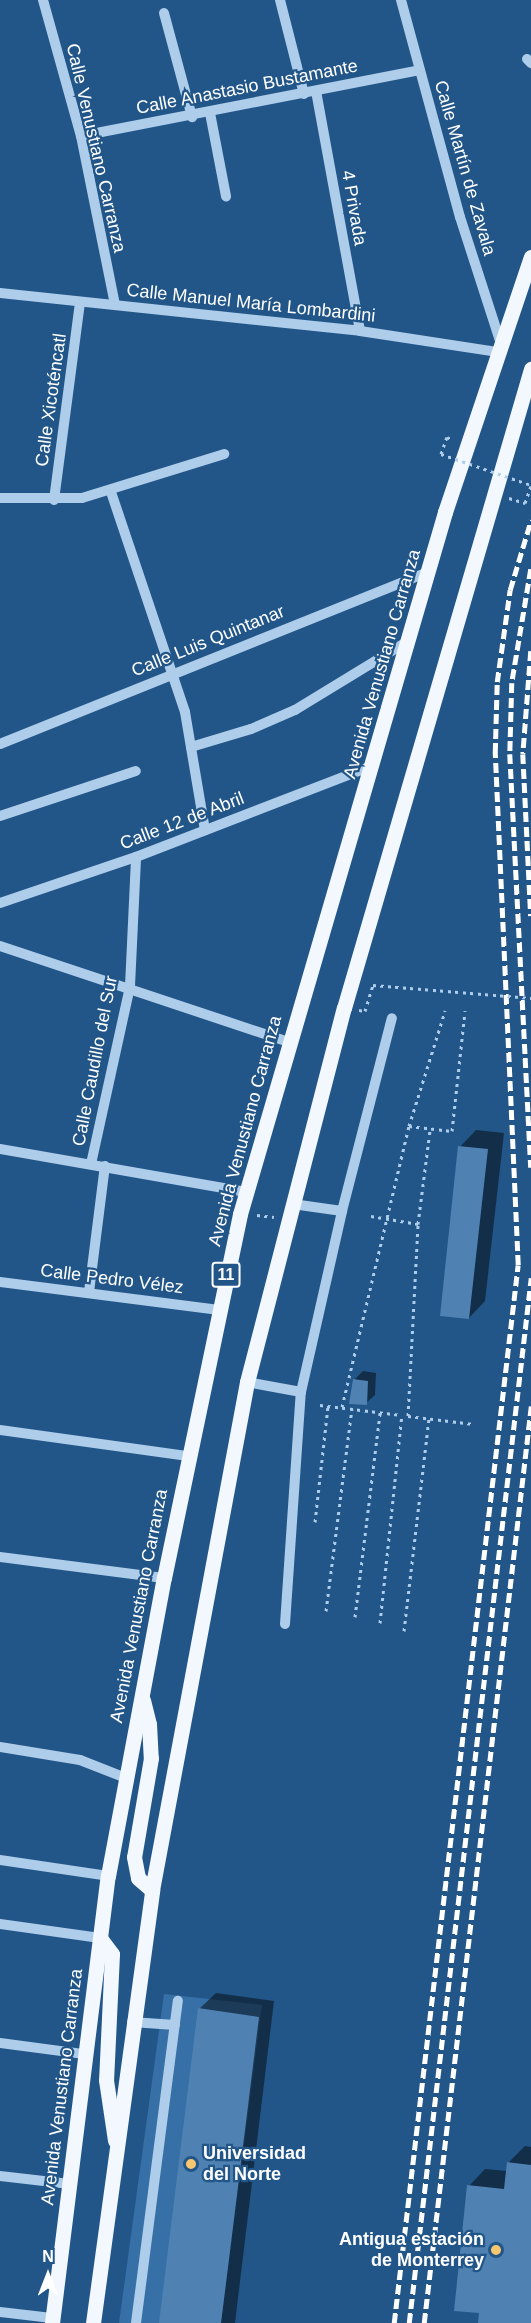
<!DOCTYPE html>
<html>
<head>
<meta charset="utf-8">
<style>
  body { margin:0 }
  #map { position:relative; width:531px; height:2323px; overflow:hidden; background:#225689; font-family:Arial,sans-serif }
  div>[style] { position:absolute }
  .green>* { inset:0; background:#3670a6 }
  .shadow>* { inset:0; background:#0007 }
  .building>* { inset:0; background:#4f82b2 }
  .path>* { height:3px; margin-top:-1.5px; transform-origin:0; background:repeating-linear-gradient(90deg,#aecdea 0 3px,transparent 0 7.5px) }
  .minor>* { height:10px; margin:-5px; padding:0 5px; transform-origin:5px; border-radius:5px; background:#aecdea }
  .major>* { height:15px; margin:-7.5px; padding:0 7.5px; transform-origin:7.5px; border-radius:7.5px; background:#f2f8fe }
  .rail>* { height:4.5px; margin-top:-2.25px; transform-origin:0; background:repeating-linear-gradient(90deg,#fff 0 10px,transparent 0 14.5px) }
  .path-bridge>* { height:3px; margin-top:-1.5px; transform-origin:0; background:repeating-linear-gradient(90deg,#aecdea 0 3px,transparent 0 7.5px) }
  .dots>* { width:16px; height:16px; translate:-50% -50%; box-sizing:border-box; border:3px solid #225689; border-radius:50% }
  span { translate:-50% -50%; white-space:nowrap; text-align:center; line-height:1.15; -webkit-text-stroke:4.5px #225689; paint-order:stroke }
  .shield-label span { padding:2px 4px; background:#225689; border:2px solid; border-radius:4px; -webkit-text-stroke-width:0 }
  .shield-label { font-size:16px; color:#fff; font-weight:700 }
  .street-label { font-size:18px; color:#fff }
  .poi-label { font-size:18px; color:#fff; font-weight:700 }
  .left { translate:0 -50%; text-align:left }
  .right { translate:-100% -50%; text-align:right }
  .north { position:absolute; left:18px; top:2245px; width:60px; height:60px; -webkit-text-stroke:4px #225689; paint-order:stroke; rotate:0deg; font-size:16px; font-weight:700; line-height:24px; text-align:center; color:#fff }
  .north::after { content:''; display:block; margin:auto; width:21px; height:27px; background:#fff; clip-path:polygon(50% 0,100% 100%,50% 72%,0 100%) }
</style>
</head>
<body>
<div id="map">
  <div class="green">
    <i style="clip-path:polygon(164px 1994px,262px 2005px,221px 2323px,119px 2323px)"></i>
  </div>
  <div class="shadow">
    <i style="clip-path:polygon(476px 1130px,504px 1133px,485px 1301px,469px 1318px,460px 1147px)"></i>
    <i style="clip-path:polygon(363px 1371px,376px 1373px,375px 1395px,366px 1403px,354px 1380px)"></i>
    <i style="clip-path:polygon(216px 1993px,274px 2001px,235px 2323px,161px 2323px,199px 2009px)"></i>
    <i style="clip-path:polygon(525px 2146px,531px 2147px,531px 2323px,480px 2323px,469px 2186px,485px 2169px,507px 2171px,508px 2163px)"></i>
  </div>
  <div class="building">
    <i style="clip-path:polygon(458px 1146px,488px 1149px,469px 1319px,440px 1316px)"></i>
    <i style="clip-path:polygon(353px 1379px,368px 1381px,367px 1405px,349px 1404px)"></i>
    <i style="clip-path:polygon(198px 2008px,259px 2017px,231px 2243px,221px 2323px,159px 2323px)"></i>
    <i style="clip-path:polygon(507px 2162px,531px 2165px,531px 2323px,478px 2323px,479px 2313px,454px 2311px,467px 2185px,504px 2189px)"></i>
  </div>
  <div class="path">
    <i style="left:441px;top:454px;width:18px;rotate:-71deg"></i>
    <i style="left:447px;top:437px;width:4px;rotate:27deg"></i>
    <i style="left:509px;top:498px;width:17px;rotate:17deg"></i>
    <i style="left:525px;top:503px;width:18px;rotate:-71deg"></i>
    <i style="left:359px;top:1010px;width:6px;rotate:9deg"></i>
    <i style="left:365px;top:1011px;width:27px;rotate:-73deg"></i>
    <i style="left:409px;top:1126px;width:43px;rotate:6.6deg"></i>
    <i style="left:452px;top:1131px;width:121px;rotate:-83.8deg"></i>
    <i style="left:257px;top:1215px;width:17px;rotate:7deg"></i>
    <i style="left:371px;top:1216px;width:48px;rotate:9.7deg"></i>
    <i style="left:320px;top:1405px;width:82px;rotate:7deg"></i>
    <i style="left:342px;top:1407px;width:289px;rotate:-76.6deg"></i>
    <i style="left:409px;top:1126px;width:121px;rotate:-72.6deg"></i>
    <i style="left:408px;top:1416px;width:192px;rotate:-87deg"></i>
    <i style="left:418px;top:1224px;width:95px;rotate:-82.7deg"></i>
    <i style="left:408px;top:1416px;width:66px;rotate:6.9deg"></i>
    <i style="left:315px;top:1522px;width:117px;rotate:-83.6deg"></i>
    <i style="left:326px;top:1611px;width:204px;rotate:-82.7deg"></i>
    <i style="left:355px;top:1617px;width:207px;rotate:-83deg"></i>
    <i style="left:380px;top:1623px;width:209px;rotate:-84deg"></i>
    <i style="left:404px;top:1631px;width:214px;rotate:-83.3deg"></i>
  </div>
  <div class="minor">
    <i style="left:43px;top:0;width:141px;rotate:74.4deg"></i>
    <i style="left:81px;top:136px;width:171px;rotate:78.6deg"></i>
    <i style="left:280px;top:0;width:97px;rotate:75.7deg"></i>
    <i style="left:401px;top:0;width:225px;rotate:74.8deg"></i>
    <i style="left:460px;top:217px;width:133px;rotate:72.1deg"></i>
    <i style="left:164px;top:13px;width:108px;rotate:74.9deg"></i>
    <i style="left:527px;top:59px;width:6px;rotate:45deg"></i>
    <i style="left:316px;top:91px;width:244px;rotate:79.6deg"></i>
    <i style="left:210px;top:113px;width:85px;rotate:79.1deg"></i>
    <i style="left:81px;top:136px;width:345px;rotate:-11deg"></i>
    <i style="left:0;top:293px;width:362px;rotate:6deg"></i>
    <i style="left:360px;top:331px;width:140px;rotate:8.7deg"></i>
    <i style="left:111px;top:492px;width:232px;rotate:71.4deg"></i>
    <i style="left:185px;top:712px;width:120px;rotate:80.4deg"></i>
    <i style="left:0;top:498px;width:82px"></i>
    <i style="left:82px;top:498px;width:149px;rotate:-17.2deg"></i>
    <i style="left:54px;top:500px;width:199px;rotate:-82.5deg"></i>
    <i style="left:0;top:744px;width:461px;rotate:-21.9deg"></i>
    <i style="left:191px;top:747px;width:63px;rotate:-16.7deg"></i>
    <i style="left:251px;top:729px;width:48px;rotate:-23.4deg"></i>
    <i style="left:295px;top:710px;width:132px;rotate:-31.4deg"></i>
    <i style="left:0;top:816px;width:143px;rotate:-18.3deg"></i>
    <i style="left:0;top:903px;width:144px;rotate:-18.7deg"></i>
    <i style="left:136px;top:857px;width:255px;rotate:-21.1deg"></i>
    <i style="left:0;top:946px;width:305px;rotate:18.4deg"></i>
    <i style="left:0;top:1149px;width:250px;rotate:9.9deg"></i>
    <i style="left:91px;top:1164px;width:182px;rotate:-77.6deg"></i>
    <i style="left:130px;top:986px;width:129px;rotate:-87.3deg"></i>
    <i style="left:342px;top:1211px;width:199px;rotate:-75.5deg"></i>
    <i style="left:0;top:1282px;width:221px;rotate:7.3deg"></i>
    <i style="left:89px;top:1292px;width:127px;rotate:-82.8deg"></i>
    <i style="left:247px;top:1382px;width:55px;rotate:10.5deg"></i>
    <i style="left:301px;top:1392px;width:186px;rotate:-77.2deg"></i>
    <i style="left:342px;top:1211px;width:50px;rotate:-172deg"></i>
    <i style="left:0;top:1430px;width:190px;rotate:7.9deg"></i>
    <i style="left:0;top:1557px;width:165px;rotate:7.3deg"></i>
    <i style="left:285px;top:1624px;width:233px;rotate:-86.1deg"></i>
    <i style="left:0;top:1747px;width:81px;rotate:9.2deg"></i>
    <i style="left:80px;top:1760px;width:49px;rotate:21.4deg"></i>
    <i style="left:0;top:1860px;width:109px;rotate:8.4deg"></i>
    <i style="left:0;top:1924px;width:101px;rotate:8deg"></i>
    <i style="left:132px;top:2022px;width:43px;rotate:4deg"></i>
    <i style="left:0;top:2043px;width:85px;rotate:7.5deg"></i>
    <i style="left:0;top:2176px;width:70px;rotate:6.5deg"></i>
    <i style="left:0;top:2312px;width:52px;rotate:6.6deg"></i>
    <i style="left:136px;top:2323px;width:325px;rotate:-82.6deg"></i>
  </div>
  <div class="major">
    <i style="left:143px;top:1700px;width:25px;rotate:76deg"></i>
    <i style="left:149px;top:1724px;width:34px;rotate:87deg"></i>
    <i style="left:151px;top:1758px;width:100px;rotate:99.7deg"></i>
    <i style="left:134px;top:1857px;width:21px;rotate:79deg"></i>
    <i style="left:138px;top:1878px;width:18px;rotate:41deg"></i>
    <i style="left:100px;top:1938px;width:20px;rotate:53deg"></i>
    <i style="left:112px;top:1954px;width:126px;rotate:92.7deg"></i>
    <i style="left:106px;top:2080px;width:61px;rotate:81.5deg"></i>
    <i style="left:52px;top:2323px;width:450px;rotate:-82.9deg"></i>
    <i style="left:108px;top:1876px;width:303px;rotate:-79.4deg"></i>
    <i style="left:164px;top:1578px;width:372px;rotate:-78.2deg"></i>
    <i style="left:240px;top:1214px;width:731px;rotate:-73.72deg"></i>
    <i style="left:445px;top:512px;width:269px;rotate:-71.4deg"></i>
    <i style="left:93px;top:2323px;width:437px;rotate:-82.2deg"></i>
    <i style="left:152px;top:1890px;width:517px;rotate:-79.41deg"></i>
    <i style="left:247px;top:1382px;width:386px;rotate:-75.5deg"></i>
    <i style="left:344px;top:1008px;width:666px;rotate:-73.69deg"></i>
  </div>
  <div class="rail">
    <i style="left:531px;top:569px;width:116px;rotate:99.5deg"></i>
    <i style="left:512px;top:683px;width:71px;rotate:91.6deg"></i>
    <i style="left:510px;top:754px;width:414px;rotate:87.1deg"></i>
    <i style="left:531px;top:651px;width:103px;rotate:94.4deg"></i>
    <i style="left:523px;top:754px;width:162px;rotate:87.2deg"></i>
    <i style="left:394px;top:2323px;width:1065px;rotate:-83.32deg"></i>
    <i style="left:518px;top:1265px;width:513px;rotate:-92.57deg"></i>
    <i style="left:495px;top:753px;width:71px;rotate:-88.4deg"></i>
    <i style="left:497px;top:682px;width:93px;rotate:-82deg"></i>
    <i style="left:510px;top:590px;width:73px;rotate:-73.3deg"></i>
    <i style="left:409px;top:2323px;width:1052px;rotate:-83.34deg"></i>
    <i style="left:424px;top:2323px;width:923px;rotate:-83.34deg"></i>
  </div>
  <div class="path-bridge">
    <i style="left:441px;top:454px;width:95px;rotate:19deg"></i>
    <i style="left:373px;top:985px;width:159px;rotate:4.7deg"></i>
  </div>
  <div class="dots">
    <i style="left:191px;top:2164px;background:#f6c670"></i>
    <i style="left:496px;top:2250px;background:#f6c670"></i>
  </div>
  <div class="shield-label">
    <span style="left:226px;top:1275px">11</span>
  </div>
  <div class="street-label">
    <span style="left:247px;top:87px;rotate:-11deg">Calle Anastasio Bustamante</span>
    <span style="left:96px;top:148px;rotate:77deg">Calle Venustiano Carranza</span>
    <span style="left:465px;top:168px;rotate:74deg">Calle Martín de Zavala</span>
    <span style="left:354px;top:208px;rotate:80deg">4 Privada</span>
    <span style="left:251px;top:303px;rotate:6deg">Calle Manuel María Lombardini</span>
    <span style="left:51px;top:400px;rotate:-82deg">Calle Xicoténcatl</span>
    <span style="left:208px;top:641px;rotate:-22deg">Calle Luis Quintanar</span>
    <span style="left:382px;top:664px;rotate:-74deg">Avenida Venustiano Carranza</span>
    <span style="left:182px;top:821px;rotate:-21deg">Calle 12 de Abril</span>
    <span style="left:95px;top:1061px;rotate:-79deg">Calle Caudillo del Sur</span>
    <span style="left:245px;top:1131px;rotate:-75deg">Avenida Venustiano Carranza</span>
    <span style="left:112px;top:1279px;rotate:7deg">Calle Pedro Vélez</span>
    <span style="left:139px;top:1606px;rotate:-79deg">Avenida Venustiano Carranza</span>
    <span style="left:62px;top:2087px;rotate:-83deg">Avenida Venustiano Carranza</span>
  </div>
  <div class="poi-label">
    <span class="left" style="left:203px;top:2164px">Universidad<br>del Norte</span>
    <span class="right" style="left:484px;top:2250px">Antigua estación<br>de Monterrey</span>
  </div>
  <div class="north">N</div>
</div>
</body>
</html>
